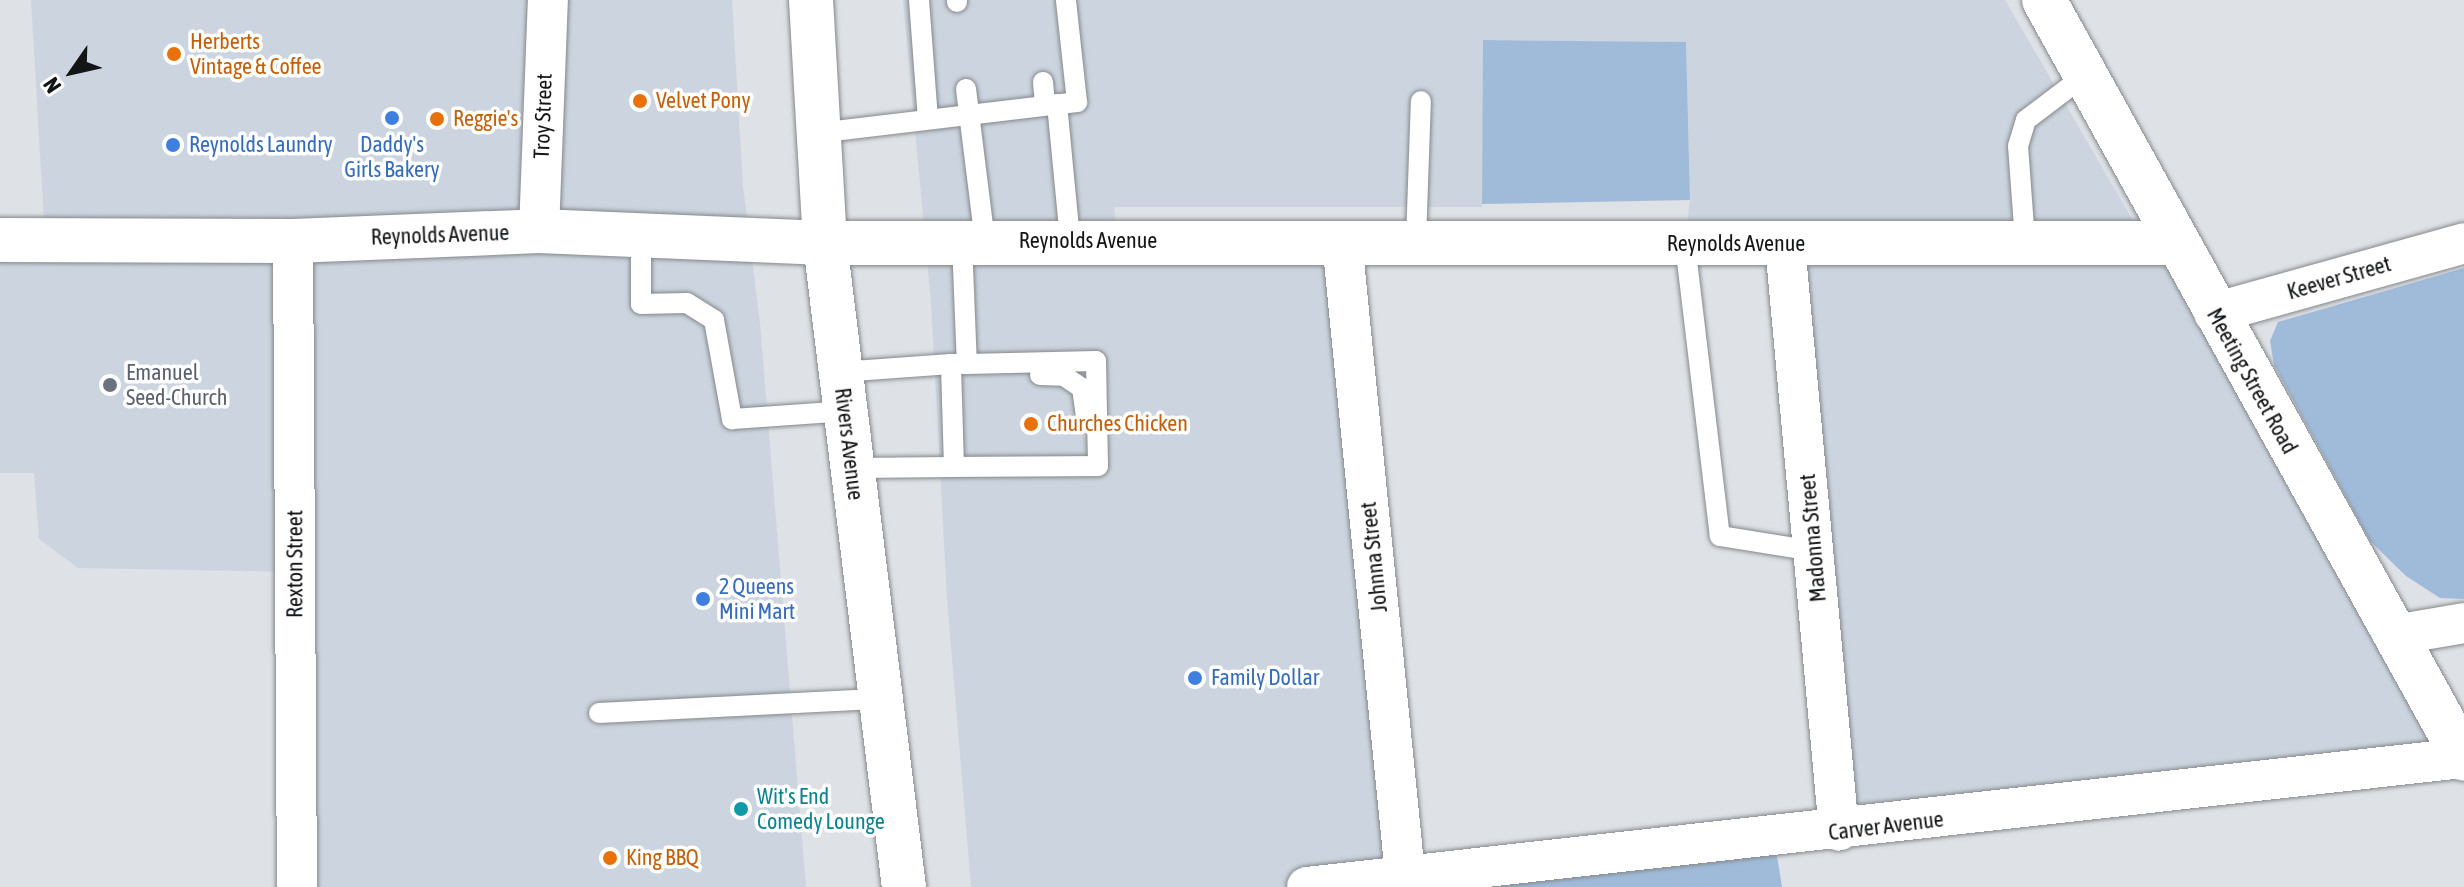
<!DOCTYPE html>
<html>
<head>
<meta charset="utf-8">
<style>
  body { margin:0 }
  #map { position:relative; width:2464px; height:887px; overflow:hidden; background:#dee1e5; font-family:"Asap Condensed",sans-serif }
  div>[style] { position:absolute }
  .built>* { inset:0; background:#ccd5df }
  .green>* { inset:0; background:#a0bbd9 }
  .roads { filter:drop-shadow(0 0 2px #85888c) drop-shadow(0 0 2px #85888c) }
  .lane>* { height:20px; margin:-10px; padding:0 10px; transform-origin:10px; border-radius:10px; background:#fff }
  .street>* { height:40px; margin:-20px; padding:0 20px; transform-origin:20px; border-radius:20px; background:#fff }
  .secondary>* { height:44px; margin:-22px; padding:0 22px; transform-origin:22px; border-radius:22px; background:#fff }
  .primary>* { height:44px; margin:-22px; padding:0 22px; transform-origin:22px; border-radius:22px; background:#fff }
  .dots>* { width:22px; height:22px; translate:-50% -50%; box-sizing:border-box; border:4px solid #fff; border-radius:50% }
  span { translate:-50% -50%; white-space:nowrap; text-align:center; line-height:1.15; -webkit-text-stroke:7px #fff; paint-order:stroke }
  .food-label { font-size:22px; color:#c56008 }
  .left { translate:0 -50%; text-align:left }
  .street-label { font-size:22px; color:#131416 }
  .shop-label { font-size:22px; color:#366cbe }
  .worship-label { font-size:22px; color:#5b616d }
  .culture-label { font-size:22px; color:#0d838f }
  .north { position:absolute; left:32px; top:32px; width:80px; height:80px; -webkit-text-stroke:6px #fff; paint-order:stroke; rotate:236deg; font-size:22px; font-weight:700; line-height:32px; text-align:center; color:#131416 }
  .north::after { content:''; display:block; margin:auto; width:28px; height:36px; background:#131416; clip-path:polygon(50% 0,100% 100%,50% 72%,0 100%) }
</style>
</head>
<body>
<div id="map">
  <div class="built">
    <i style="clip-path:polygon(31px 0,732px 0,743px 186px,760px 323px,806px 887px,297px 887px,295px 572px,78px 568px,39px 539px,34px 473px,0 473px,0 240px,45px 240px)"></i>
    <i style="clip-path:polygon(903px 0,2005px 0,2146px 243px,2176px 243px,2463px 758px,1839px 831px,1785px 245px,1685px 244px,1690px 200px,1686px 42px,1484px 40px,1482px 207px,1114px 207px,1117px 239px,1342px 241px,1405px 874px,1307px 887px,971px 887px,947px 599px,931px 303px)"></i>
  </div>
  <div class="green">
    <i style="clip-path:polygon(1483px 40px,1686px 42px,1690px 200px,1482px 204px)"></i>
    <i style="clip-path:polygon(2464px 268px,2464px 599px,2440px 598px,2406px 576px,2370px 541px,2274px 365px,2270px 341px,2278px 322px)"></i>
    <i style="clip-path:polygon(1774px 838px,1782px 887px,1427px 887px)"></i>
  </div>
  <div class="roads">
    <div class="lane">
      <i style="left:919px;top:0;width:119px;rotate:85.7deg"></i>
      <i style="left:957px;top:0;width:2px;rotate:90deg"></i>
      <i style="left:1043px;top:82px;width:23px;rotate:85deg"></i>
      <i style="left:966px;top:89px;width:154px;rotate:82.9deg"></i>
      <i style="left:1057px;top:104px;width:136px;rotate:84.5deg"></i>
      <i style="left:818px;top:133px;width:261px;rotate:-6.8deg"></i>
      <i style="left:1077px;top:102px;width:103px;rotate:-96.2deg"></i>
      <i style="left:641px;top:235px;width:69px;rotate:90deg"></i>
      <i style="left:641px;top:304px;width:46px;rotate:-1.2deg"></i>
      <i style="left:687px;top:303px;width:32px;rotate:32deg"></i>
      <i style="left:714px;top:320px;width:101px;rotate:79.7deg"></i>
      <i style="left:732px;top:419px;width:113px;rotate:-4deg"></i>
      <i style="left:1416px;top:241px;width:140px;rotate:-88deg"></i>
      <i style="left:2025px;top:241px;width:95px;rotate:-94.2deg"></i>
      <i style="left:2018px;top:146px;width:27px;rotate:-73deg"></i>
      <i style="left:2026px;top:120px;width:73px;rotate:-37.2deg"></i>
      <i style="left:962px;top:242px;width:122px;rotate:87.7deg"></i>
      <i style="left:1685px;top:244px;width:294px;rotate:83.2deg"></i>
      <i style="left:1720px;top:536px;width:95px;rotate:9.1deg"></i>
      <i style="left:840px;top:372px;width:111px;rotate:-4.1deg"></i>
      <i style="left:951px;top:364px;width:16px"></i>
      <i style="left:967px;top:364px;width:129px;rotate:-1.3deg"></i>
      <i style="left:1096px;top:361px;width:105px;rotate:88.9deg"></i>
      <i style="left:1098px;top:466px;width:144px;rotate:179.6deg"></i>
      <i style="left:954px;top:467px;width:103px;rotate:-91.7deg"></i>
      <i style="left:1040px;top:375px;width:24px;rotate:2deg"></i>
      <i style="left:1064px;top:376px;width:22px;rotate:34deg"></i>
      <i style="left:1082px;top:388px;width:30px;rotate:82deg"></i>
      <i style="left:852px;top:468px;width:102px;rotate:-0.6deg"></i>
      <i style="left:599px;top:713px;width:281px;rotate:-2.9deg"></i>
    </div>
    <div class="street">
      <i style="left:539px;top:231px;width:231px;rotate:-87.8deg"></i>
      <i style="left:293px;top:241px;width:646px;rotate:89.65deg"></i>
      <i style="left:1342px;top:241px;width:636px;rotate:84.32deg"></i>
      <i style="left:1785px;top:245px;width:588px;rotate:84.74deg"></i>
      <i style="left:2214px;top:313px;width:260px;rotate:-15.6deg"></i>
      <i style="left:2394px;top:635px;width:71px;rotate:-9.7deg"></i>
      <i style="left:1307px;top:887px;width:1163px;rotate:-6.37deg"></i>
    </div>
    <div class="secondary">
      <i style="left:2044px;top:0;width:867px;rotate:61.04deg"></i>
      <i style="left:0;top:240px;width:293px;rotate:0.2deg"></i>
      <i style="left:293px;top:241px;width:246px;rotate:-2.3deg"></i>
      <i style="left:539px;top:231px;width:286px;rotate:2.4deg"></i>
      <i style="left:825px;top:243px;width:1351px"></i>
    </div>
    <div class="primary">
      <i style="left:811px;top:0;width:243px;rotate:86.7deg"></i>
      <i style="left:825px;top:243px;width:649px;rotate:83.01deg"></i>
    </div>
  </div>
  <div class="dots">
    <i style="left:174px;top:54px;background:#e8710a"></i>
    <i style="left:640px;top:101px;background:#e8710a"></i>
    <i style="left:392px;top:118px;background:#3f7fe0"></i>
    <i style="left:437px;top:119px;background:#e8710a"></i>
    <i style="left:173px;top:145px;background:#3f7fe0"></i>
    <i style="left:110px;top:385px;background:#6b7280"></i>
    <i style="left:1031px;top:424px;background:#e8710a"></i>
    <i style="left:703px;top:599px;background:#3f7fe0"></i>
    <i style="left:1195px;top:678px;background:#3f7fe0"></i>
    <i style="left:741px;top:809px;background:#0f9aa8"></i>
    <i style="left:610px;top:858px;background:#e8710a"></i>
  </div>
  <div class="food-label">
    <span class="left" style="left:190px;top:54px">Herberts<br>Vintage &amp; Coffee</span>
    <span class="left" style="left:656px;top:101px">Velvet Pony</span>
    <span class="left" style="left:453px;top:119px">Reggie's</span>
    <span class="left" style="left:1047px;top:424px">Churches Chicken</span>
    <span class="left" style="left:626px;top:858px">King BBQ</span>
  </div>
  <div class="street-label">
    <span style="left:543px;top:116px;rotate:-88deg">Troy Street</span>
    <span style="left:440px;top:235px;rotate:-2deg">Reynolds Avenue</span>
    <span style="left:1088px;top:241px">Reynolds Avenue</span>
    <span style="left:1736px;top:244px">Reynolds Avenue</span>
    <span style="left:2339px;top:278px;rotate:-16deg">Keever Street</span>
    <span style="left:2252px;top:381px;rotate:61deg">Meeting Street Road</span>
    <span style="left:849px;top:444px;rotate:83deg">Rivers Avenue</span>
    <span style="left:1813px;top:538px;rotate:-95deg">Madonna Street</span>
    <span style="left:1374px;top:557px;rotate:-96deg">Johnna Street</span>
    <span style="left:295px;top:564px;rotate:-90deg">Rexton Street</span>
    <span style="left:1886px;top:826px;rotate:-7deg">Carver Avenue</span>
  </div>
  <div class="shop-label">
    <span style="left:392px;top:157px">Daddy's<br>Girls Bakery</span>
    <span class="left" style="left:189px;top:145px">Reynolds Laundry</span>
    <span class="left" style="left:719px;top:599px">2 Queens<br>Mini Mart</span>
    <span class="left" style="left:1211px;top:678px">Family Dollar</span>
  </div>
  <div class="worship-label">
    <span class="left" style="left:126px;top:385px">Emanuel<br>Seed-Church</span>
  </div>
  <div class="culture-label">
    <span class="left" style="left:757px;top:809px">Wit's End<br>Comedy Lounge</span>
  </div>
  <div class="north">N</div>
</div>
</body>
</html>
